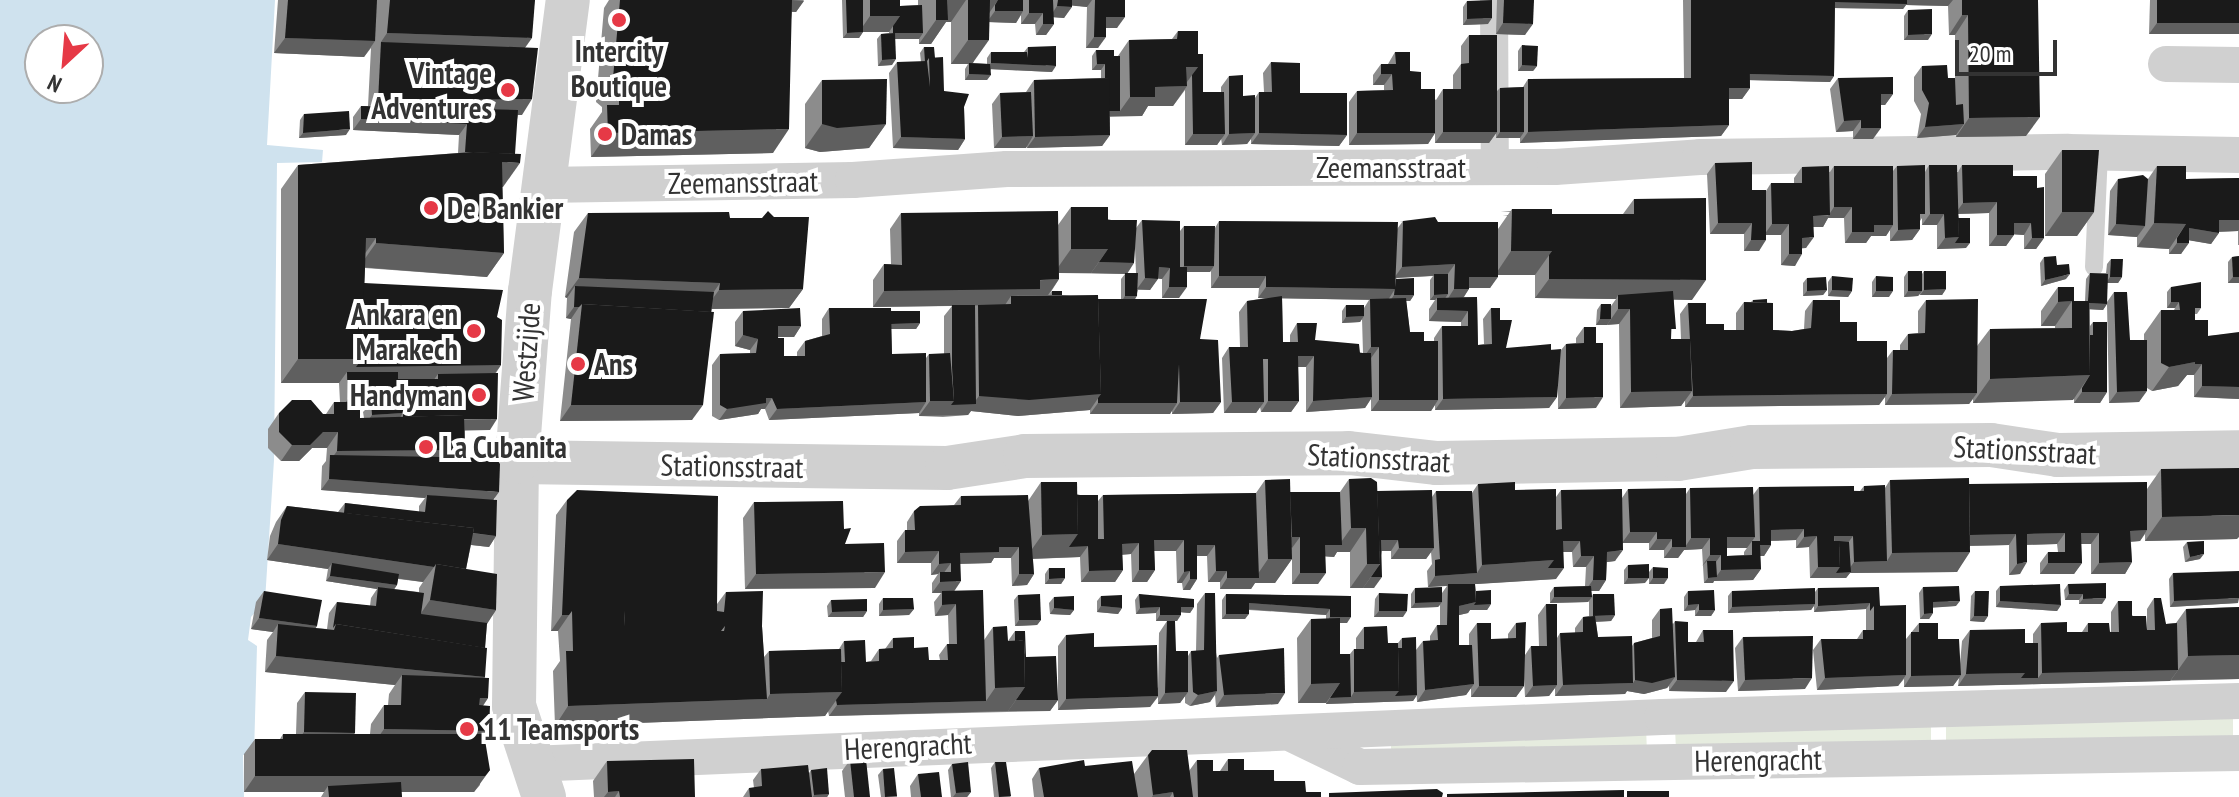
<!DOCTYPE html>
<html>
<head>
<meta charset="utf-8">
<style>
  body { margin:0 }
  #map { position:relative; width:2239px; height:797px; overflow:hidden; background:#fff; font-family:"PT Sans Narrow",sans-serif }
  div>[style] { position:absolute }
  .green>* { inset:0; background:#e6ecdf }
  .water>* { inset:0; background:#cfe2ee }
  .service>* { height:18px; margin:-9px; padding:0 9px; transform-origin:9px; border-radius:9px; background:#d0d0d0 }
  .pedestrian>* { height:28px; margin:-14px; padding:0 14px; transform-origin:14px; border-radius:14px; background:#d0d0d0 }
  .minor>* { height:36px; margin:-18px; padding:0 18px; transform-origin:18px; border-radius:18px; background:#d0d0d0 }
  .tertiary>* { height:44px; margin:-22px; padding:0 22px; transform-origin:22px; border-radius:22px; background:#d0d0d0 }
  .wall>* { inset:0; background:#8c8c8c }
  .shaded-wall>* { inset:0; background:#5f5f5f }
  .building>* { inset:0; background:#1a1a1a }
  .dots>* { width:22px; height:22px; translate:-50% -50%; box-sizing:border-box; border:4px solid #fff; border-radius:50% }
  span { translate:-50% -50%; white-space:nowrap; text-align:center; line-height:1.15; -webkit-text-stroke:8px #fff; paint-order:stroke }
  .poi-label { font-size:30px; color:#333; font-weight:700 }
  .right { translate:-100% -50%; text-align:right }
  .left { translate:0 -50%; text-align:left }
  .street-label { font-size:30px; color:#333 }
  .north { position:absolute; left:24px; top:24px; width:80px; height:80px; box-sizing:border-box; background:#fff; border:2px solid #adadad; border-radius:50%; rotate:206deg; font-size:22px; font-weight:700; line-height:32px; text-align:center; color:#333 }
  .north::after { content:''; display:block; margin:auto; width:28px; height:36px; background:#e63946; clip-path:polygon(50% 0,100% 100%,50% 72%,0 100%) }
  .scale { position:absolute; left:1955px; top:40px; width:102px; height:36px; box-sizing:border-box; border:4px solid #333; border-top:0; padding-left:10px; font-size:24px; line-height:28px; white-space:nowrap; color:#333; -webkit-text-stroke:6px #fff; paint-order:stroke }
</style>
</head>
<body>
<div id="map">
  <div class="green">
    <i style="clip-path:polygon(2233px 715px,2233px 740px,1946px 745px,1946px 720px)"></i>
    <i style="clip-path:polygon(1931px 720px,1931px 745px,1676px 751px,1675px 727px)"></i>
    <i style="clip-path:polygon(1646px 727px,1647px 753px,1391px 761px,1391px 735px)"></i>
  </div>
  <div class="water">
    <i style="clip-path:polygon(evenodd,0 0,275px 0,267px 145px,323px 150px,322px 162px,277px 163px,274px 460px,265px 601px,251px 617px,248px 640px,257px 646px,254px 754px,243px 755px,244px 797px,0 797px,0 0,40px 40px,88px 40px,88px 88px,40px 88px,40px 40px)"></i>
  </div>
  <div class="service">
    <i style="left:2094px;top:267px;width:114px;rotate:-87.5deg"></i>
  </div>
  <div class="pedestrian">
    <i style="left:1494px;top:0;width:167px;rotate:89.7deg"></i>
  </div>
  <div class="minor">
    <i style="left:2166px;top:64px;width:73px;rotate:0.8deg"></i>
    <i style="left:542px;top:185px;width:311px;rotate:-0.9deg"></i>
    <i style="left:853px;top:180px;width:154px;rotate:-4.1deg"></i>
    <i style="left:1007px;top:169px;width:548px;rotate:-0.21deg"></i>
    <i style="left:1555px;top:167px;width:145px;rotate:-3.9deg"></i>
    <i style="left:1700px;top:157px;width:368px;rotate:-0.8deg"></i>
    <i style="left:2068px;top:152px;width:171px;rotate:1deg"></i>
    <i style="left:1294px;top:735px;width:73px;rotate:25.9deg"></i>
    <i style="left:1360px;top:767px;width:879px;rotate:-0.91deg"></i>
    <i style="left:530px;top:764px;width:1133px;rotate:-2.38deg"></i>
    <i style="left:1662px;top:717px;width:577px;rotate:-1.59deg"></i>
  </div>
  <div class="tertiary">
    <i style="left:517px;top:462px;width:430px;rotate:0.8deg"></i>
    <i style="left:947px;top:468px;width:79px;rotate:-8.7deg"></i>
    <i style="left:1025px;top:456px;width:324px;rotate:-0.5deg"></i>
    <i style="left:1349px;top:453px;width:89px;rotate:6.5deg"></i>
    <i style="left:1437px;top:463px;width:241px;rotate:-1deg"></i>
    <i style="left:1678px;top:459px;width:75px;rotate:-9.2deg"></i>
    <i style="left:1752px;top:447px;width:239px;rotate:-0.5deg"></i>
    <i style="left:1991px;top:445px;width:68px;rotate:8.5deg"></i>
    <i style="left:2058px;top:455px;width:181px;rotate:-0.9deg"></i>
    <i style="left:544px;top:797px;width:96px;rotate:-108.2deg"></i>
    <i style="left:514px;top:706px;width:244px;rotate:-89.3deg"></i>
    <i style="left:517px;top:462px;width:171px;rotate:-85.7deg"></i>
    <i style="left:530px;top:291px;width:293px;rotate:-82.6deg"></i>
  </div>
  <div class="wall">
    <i style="clip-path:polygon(evenodd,278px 0,535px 0,525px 47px,522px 115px,518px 115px,502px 187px,504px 253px,487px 277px,365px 268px,364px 283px,497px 317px,501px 365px,496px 373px,490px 430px,465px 430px,465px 450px,460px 458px,494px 500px,496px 536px,489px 547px,471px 545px,466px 569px,496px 610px,487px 623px,485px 648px,485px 677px,488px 698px,483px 706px,484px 738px,480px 785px,474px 792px,401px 792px,402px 797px,321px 797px,324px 792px,244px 792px,244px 754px,255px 739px,280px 739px,283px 734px,296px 734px,297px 703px,305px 692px,354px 734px,370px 734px,371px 724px,384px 705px,388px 705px,389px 694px,395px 685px,265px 672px,267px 640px,273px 632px,251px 629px,256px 602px,264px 591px,317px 626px,315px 628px,327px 629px,329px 613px,337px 602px,370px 606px,371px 598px,377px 589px,326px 581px,328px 569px,267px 560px,270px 536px,276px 522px,287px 506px,338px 512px,345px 503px,419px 512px,419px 506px,425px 498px,321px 490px,322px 466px,326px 461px,327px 448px,312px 448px,299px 461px,281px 461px,268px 448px,268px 429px,279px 413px,326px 414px,334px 402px,340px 402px,339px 383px,281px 383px,281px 189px,298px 165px,458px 153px,459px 135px,353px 130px,353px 117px,361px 106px,368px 106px,371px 48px,364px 57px,274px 53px,278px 0,360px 410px,365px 410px,363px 412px,364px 418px,360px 418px,360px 410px,278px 0,398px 579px,423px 582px,419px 588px,419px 592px,394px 589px,397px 585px,398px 579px)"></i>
    <i style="clip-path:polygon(605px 0,804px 0,796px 12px,792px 12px,773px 153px,591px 157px,590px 129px,602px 112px,602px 107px,596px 102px,604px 8px,609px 0)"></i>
    <i style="clip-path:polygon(842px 0,900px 0,900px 6px,918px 5px,918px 0,1125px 0,1117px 28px,1106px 28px,1098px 48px,1086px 48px,1087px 7px,1072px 5px,1064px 18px,1053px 17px,1054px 24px,1046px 35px,1036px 35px,1035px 24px,1021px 24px,1021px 15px,1016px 23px,989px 22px,973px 63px,987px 64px,987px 58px,991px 52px,1024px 52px,1028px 47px,1052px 72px,991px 69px,987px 80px,965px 80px,965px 69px,968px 64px,951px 64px,951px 22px,946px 22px,931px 44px,919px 44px,919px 39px,895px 39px,892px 65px,878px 66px,877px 39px,881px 34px,889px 33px,889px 32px,863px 32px,859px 38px,843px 38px)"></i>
    <i style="clip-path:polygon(1497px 0,1534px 0,1525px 35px,1496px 34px)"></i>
    <i style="clip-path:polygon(1683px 0,2038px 0,2026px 136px,1956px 137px,1956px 135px,1917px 138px,1921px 114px,1914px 101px,1914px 77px,1922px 66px,1948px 78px,1955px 78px,1955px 35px,1949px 35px,1948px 6px,1906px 5px,1903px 9px,1835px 8px,1834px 76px,1830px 82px,1750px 80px,1750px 88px,1742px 99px,1729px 99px,1729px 125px,1721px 136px,1520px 143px,1520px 138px,1496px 138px,1496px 133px,1489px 143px,1435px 143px,1435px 133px,1428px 144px,1349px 145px,1349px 102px,1357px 91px,1384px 90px,1384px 85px,1373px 85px,1373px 75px,1381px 64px,1388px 64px,1395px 52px,1421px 89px,1436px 100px,1443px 89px,1453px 89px,1453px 75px,1461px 64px,1461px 46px,1469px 35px,1497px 91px,1500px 88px,1523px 87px,1528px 79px,1684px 78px)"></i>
    <i style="clip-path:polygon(2150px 0,2239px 0,2149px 34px)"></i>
    <i style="clip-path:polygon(1467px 1px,1488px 24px,1463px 25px,1463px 7px)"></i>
    <i style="clip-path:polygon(1908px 10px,1928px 40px,1904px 40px,1904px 16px)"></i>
    <i style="clip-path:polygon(1178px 31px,1198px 54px,1203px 92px,1221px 92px,1221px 87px,1229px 76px,1243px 96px,1255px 98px,1259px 92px,1264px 92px,1263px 73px,1271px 62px,1300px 93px,1347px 135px,1339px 146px,1251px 144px,1251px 139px,1247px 144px,1222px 145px,1221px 138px,1217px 145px,1185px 145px,1185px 90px,1173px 106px,1148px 106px,1142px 116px,1110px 117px,1110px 135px,1102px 146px,1027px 148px,1027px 146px,1026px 148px,994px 148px,992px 104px,1000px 93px,1026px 92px,1034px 80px,1101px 78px,1101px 70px,1092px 70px,1092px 56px,1096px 50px,1114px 56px,1118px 56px,1129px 40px,1172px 39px)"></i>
    <i style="clip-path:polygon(1522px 45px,1537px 66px,1533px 71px,1518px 71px,1518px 51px)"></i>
    <i style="clip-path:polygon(924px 47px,935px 58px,944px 91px,964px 107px,965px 139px,958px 150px,893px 148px,889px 73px,897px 62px,921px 62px,920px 53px)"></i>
    <i style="clip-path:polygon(1838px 78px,1893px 94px,1885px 105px,1881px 105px,1873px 139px,1853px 139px,1853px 131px,1836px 132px,1830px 89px)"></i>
    <i style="clip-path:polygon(822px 80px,886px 124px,869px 148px,820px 152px,805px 148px,805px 104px)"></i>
    <i style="clip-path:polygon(304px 114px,346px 135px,299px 138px,300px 120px)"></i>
    <i style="clip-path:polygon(2062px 150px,2094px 212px,2077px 236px,2045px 236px,2045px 174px)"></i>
    <i style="clip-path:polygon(1715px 163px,1752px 190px,1766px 191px,1771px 183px,1794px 183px,1794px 178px,1802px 167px,1830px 172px,1834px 166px,1893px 171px,1897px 166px,1925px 172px,1929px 165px,1958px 172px,1962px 165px,2013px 176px,2037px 188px,2044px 238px,2036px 249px,2024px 249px,2024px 235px,2014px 234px,2006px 246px,1989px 246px,1989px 213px,1958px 214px,1966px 248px,1937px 249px,1937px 225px,1922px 225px,1922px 218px,1920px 221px,1920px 229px,1912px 240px,1890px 241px,1890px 230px,1886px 236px,1871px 236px,1866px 243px,1845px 243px,1844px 218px,1828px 218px,1823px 227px,1813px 227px,1806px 248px,1802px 248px,1795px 266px,1781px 265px,1781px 235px,1766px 235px,1759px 251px,1744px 251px,1744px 234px,1710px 234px,1707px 174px)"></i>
    <i style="clip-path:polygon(2157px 166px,2186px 179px,2239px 178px,2239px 245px,2238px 245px,2238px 231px,2219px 232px,2211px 244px,2189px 240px,2181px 254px,2169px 254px,2169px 249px,2137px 247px,2137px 237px,2108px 235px,2110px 191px,2118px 179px,2148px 179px)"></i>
    <i style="clip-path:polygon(evenodd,1634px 199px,1692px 300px,1674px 299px,1671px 339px,1681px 339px,1680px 314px,1688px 303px,1706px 324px,1724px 330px,1736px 330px,1736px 313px,1744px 302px,1751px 302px,1753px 300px,1767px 303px,1773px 330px,1792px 331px,1804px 329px,1805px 311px,1813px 300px,1840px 322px,1857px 341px,1887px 358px,1893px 350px,1900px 350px,1900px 345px,1908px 334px,1918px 333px,1918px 311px,1926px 300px,1977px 346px,1990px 329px,2055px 328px,2055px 326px,2041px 326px,2041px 311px,2058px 287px,2074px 301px,2085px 301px,2086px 279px,2090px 273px,2106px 273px,2107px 264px,2111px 259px,2122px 277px,2118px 283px,2107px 283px,2107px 302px,2114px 292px,2130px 340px,2144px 340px,2144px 334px,2161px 310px,2174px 310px,2175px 308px,2167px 308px,2167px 292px,2171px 287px,2201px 308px,2197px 314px,2195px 314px,2195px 320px,2208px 336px,2239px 333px,2239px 399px,2194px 397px,2194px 375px,2187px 375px,2178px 386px,2152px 391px,2147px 388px,2139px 402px,2109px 403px,2107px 304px,2103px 310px,2090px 309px,2090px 326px,2093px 322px,2107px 392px,2100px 403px,2074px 403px,2074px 399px,1973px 403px,1973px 399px,1969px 404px,1885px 405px,1885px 397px,1879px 405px,1685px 407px,1685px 400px,1681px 406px,1620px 408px,1619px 324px,1596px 325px,1597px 310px,1601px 304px,1611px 306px,1616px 299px,1535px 298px,1535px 274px,1498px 275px,1490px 288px,1469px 288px,1464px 297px,1477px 297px,1478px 345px,1484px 344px,1483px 319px,1491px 308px,1500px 320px,1506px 348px,1561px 350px,1566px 344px,1576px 343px,1576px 338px,1584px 327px,1596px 408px,1558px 409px,1558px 381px,1557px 397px,1549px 408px,1435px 410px,1435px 405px,1431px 411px,1371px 411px,1371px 399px,1365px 408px,1306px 412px,1306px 367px,1298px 367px,1299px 401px,1291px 412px,1261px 412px,1260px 407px,1256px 413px,1224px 413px,1222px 358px,1229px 347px,1240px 347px,1239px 312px,1247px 301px,1265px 298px,1258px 298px,1259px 288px,1211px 288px,1211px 270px,1210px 272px,1187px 272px,1179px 298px,1162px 298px,1162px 279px,1158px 278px,1150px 290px,1138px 290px,1135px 299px,1200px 339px,1221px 402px,1213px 413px,1172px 414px,1172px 410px,1170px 414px,1090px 414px,1090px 410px,1018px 416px,971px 411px,968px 415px,943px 417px,919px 416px,919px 413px,769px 420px,765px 409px,761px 409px,758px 414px,719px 420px,712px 416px,712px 365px,720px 354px,750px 353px,750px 350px,735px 346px,735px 322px,743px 311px,801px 326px,794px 337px,778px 337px,784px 356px,797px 356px,797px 352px,805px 341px,822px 336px,822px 319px,829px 308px,891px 311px,920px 323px,916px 329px,891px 329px,892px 354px,926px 358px,929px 354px,944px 354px,944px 316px,952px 306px,873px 307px,873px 280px,884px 264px,891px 264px,890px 229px,901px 213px,1058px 225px,1071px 207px,1136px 228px,1142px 220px,1180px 231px,1184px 226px,1215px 228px,1219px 221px,1397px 229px,1403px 221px,1438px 222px,1498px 229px,1512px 209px,1552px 214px,1623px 214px,1634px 199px,1135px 248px,1136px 273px,1127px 273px,1135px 248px,1634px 199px,1059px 273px,1125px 274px,1121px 279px,1121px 299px,1098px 299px,1062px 295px,1052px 291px,1049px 295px,1059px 279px,1059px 273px,1634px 199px,1433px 276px,1430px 280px,1430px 300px,1435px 300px,1429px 309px,1429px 321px,1461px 322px,1461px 326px,1442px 326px,1434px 338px,1434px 341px,1424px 341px,1410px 332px,1406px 301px,1410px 301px,1414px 295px,1396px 278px,1433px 276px,1634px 199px,1282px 298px,1369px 300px,1364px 308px,1346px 305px,1342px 311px,1342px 323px,1360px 322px,1362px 319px,1363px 353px,1315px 340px,1297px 323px,1290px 335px,1290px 342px,1283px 342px,1282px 298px)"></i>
    <i style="clip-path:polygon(588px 213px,730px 218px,803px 289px,789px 308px,712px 309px,692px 420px,560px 421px,571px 319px,566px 318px,567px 298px,565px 297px,574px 232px)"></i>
    <i style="clip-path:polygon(2239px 256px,2239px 283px,2228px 283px,2228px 262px,2232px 257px)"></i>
    <i style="clip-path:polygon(2044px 257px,2057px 265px,2066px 279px,2041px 286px,2040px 263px)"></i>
    <i style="clip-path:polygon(1908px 271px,1922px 274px,1924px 271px,1946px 289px,1942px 295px,1920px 295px,1920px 294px,1918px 296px,1904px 297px,1904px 277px)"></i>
    <i style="clip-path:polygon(1832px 276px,1852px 291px,1848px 297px,1828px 296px,1828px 282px)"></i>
    <i style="clip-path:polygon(1876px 276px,1889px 297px,1872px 297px,1872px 282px)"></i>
    <i style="clip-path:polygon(1807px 278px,1827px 290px,1823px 295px,1803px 296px,1803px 283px)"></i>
    <i style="clip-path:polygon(evenodd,2161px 469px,2237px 539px,2145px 541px,2145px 534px,2140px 541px,2131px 542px,2132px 562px,2125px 574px,2091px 574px,2091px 544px,2081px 544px,2082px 563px,2074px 574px,2040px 574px,2040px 563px,2048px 552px,2058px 552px,2057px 544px,2027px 545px,2020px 574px,2009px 575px,2009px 545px,1970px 546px,1957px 572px,1850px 573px,1846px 578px,1810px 578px,1809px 547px,1796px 548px,1796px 540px,1771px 541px,1771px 545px,1764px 556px,1760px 556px,1761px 569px,1753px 580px,1714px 581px,1713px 583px,1704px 583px,1702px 549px,1684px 550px,1678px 558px,1664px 558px,1664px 550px,1649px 550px,1649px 543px,1623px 543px,1615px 561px,1607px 562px,1606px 580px,1599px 591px,1591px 591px,1592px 596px,1593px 594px,1615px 615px,1611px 621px,1596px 622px,1598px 637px,1632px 646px,1634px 643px,1652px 638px,1652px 620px,1660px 609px,1673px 624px,1675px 621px,1688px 642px,1696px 642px,1703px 630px,1726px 692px,1669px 691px,1669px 686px,1667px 688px,1644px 694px,1627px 691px,1625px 694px,1555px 696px,1555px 688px,1549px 696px,1525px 697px,1524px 679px,1524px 686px,1516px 697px,1471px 697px,1471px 688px,1466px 695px,1417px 702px,1416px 684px,1417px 695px,1413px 701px,1326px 704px,1326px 703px,1298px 703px,1297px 638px,1311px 619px,1326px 619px,1326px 615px,1249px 610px,1245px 619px,1222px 619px,1222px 600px,1226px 594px,1351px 596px,1347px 623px,1340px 623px,1340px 654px,1350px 654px,1354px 649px,1356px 649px,1356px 638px,1364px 627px,1388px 643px,1398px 643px,1402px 638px,1416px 650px,1423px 641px,1430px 641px,1430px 636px,1437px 625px,1440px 625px,1440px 605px,1438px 607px,1411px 608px,1411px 594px,1415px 588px,1442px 593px,1447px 586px,1428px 587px,1427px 571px,1432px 564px,1431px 552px,1426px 559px,1391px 559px,1391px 551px,1382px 551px,1374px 588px,1350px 588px,1350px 552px,1337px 552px,1334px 557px,1325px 556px,1318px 584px,1292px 584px,1292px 559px,1275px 583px,1255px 583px,1251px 589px,1220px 589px,1220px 582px,1208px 582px,1207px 556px,1197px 556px,1197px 579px,1190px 590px,1183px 590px,1182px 583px,1177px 583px,1176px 551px,1154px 551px,1155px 570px,1147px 582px,1132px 582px,1131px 554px,1122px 555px,1123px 570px,1115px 582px,1081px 582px,1080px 557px,1033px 559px,1034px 574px,1027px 585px,1012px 586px,1011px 558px,994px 558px,991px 563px,960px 564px,954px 591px,984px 640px,993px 627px,1008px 641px,1015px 631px,1026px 657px,1058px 700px,1050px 711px,829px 716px,828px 711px,825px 716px,555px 726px,553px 671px,560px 661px,558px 631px,551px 631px,556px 515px,567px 500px,717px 604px,726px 592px,762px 626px,764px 657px,769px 651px,839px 649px,844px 641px,866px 662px,871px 661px,879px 649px,885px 649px,893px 638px,914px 648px,929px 660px,940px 660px,939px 655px,947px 644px,949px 644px,948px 615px,935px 616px,934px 602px,941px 593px,932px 593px,932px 583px,938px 574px,931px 575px,931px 563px,897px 563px,897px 541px,905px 530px,907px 530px,907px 522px,914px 511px,954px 505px,961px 496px,1028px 501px,1041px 482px,1098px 501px,1103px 495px,1256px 493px,1265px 480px,1290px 492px,1340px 492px,1349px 479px,1377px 491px,1432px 497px,1436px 491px,1472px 493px,1478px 484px,1556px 497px,1561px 490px,1622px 498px,1628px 489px,1686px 494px,1690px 488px,1753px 495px,1759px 487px,1860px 491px,1864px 486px,1885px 488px,1890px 480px,1969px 484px,2147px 489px,2161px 469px,1752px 541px,1744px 552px,1744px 555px,1727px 556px,1727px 548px,1747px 548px,1752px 541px,2161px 469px,1563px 552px,1572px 552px,1573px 567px,1586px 567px,1585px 586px,1554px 587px,1550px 593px,1550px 603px,1588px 602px,1589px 601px,1589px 616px,1583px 617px,1575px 628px,1575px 633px,1560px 633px,1557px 638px,1546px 604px,1538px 615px,1539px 646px,1531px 646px,1525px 655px,1516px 623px,1508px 634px,1508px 639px,1491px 639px,1477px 623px,1469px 634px,1469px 645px,1459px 645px,1459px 615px,1468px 613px,1470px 610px,1487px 610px,1491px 604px,1476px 591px,1475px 584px,1556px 579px,1563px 552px)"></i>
    <i style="clip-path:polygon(754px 502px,845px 544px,875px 588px,745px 589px,743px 518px)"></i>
    <i style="clip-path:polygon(2187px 542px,2200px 559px,2185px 562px,2183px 547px)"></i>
    <i style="clip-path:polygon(1628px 565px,1645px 583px,1624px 584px,1624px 570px)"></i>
    <i style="clip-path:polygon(1653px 567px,1664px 584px,1649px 584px,1649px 572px)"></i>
    <i style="clip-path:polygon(1049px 568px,1065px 578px,1061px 584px,1045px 584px,1045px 574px)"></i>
    <i style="clip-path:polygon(2173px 573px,2238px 603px,2170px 607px,2169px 579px)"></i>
    <i style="clip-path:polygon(2068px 584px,2102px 604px,2079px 604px,2079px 600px,2065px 600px,2064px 590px)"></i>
    <i style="clip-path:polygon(2000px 586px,2061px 605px,2057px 611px,1996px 607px,1996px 591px)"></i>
    <i style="clip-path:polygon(1923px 587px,1956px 606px,1933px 607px,1933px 613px,1929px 619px,1920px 619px,1919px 593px)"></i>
    <i style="clip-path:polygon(1818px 588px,1880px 606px,1906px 639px,1919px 623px,1938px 639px,1960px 664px,1962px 641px,1970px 630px,2025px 643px,2033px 643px,2033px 634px,2041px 623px,2067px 632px,2082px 632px,2088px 623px,2111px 632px,2111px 612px,2118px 601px,2147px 630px,2147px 609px,2154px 598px,2166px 624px,2176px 623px,2186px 609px,2239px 607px,2239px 679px,1958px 686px,1959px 678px,1953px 686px,1904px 687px,1904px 679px,1898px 686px,1817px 690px,1813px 650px,1821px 639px,1857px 639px,1863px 630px,1866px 630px,1866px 609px,1814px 612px,1814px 606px,1811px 610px,1728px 613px,1728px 596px,1732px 591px,1815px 592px)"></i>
    <i style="clip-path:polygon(1688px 591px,1715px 610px,1711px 616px,1695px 616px,1695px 610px,1684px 611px,1684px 597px)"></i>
    <i style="clip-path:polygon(1975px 591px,1988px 616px,1984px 622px,1970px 621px,1971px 596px)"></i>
    <i style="clip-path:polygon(1205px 593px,1217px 658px,1219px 655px,1278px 704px,1216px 707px,1215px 695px,1210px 702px,1190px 706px,1185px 703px,1185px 696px,1180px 703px,1158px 704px,1158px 697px,1150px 707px,1058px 710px,1058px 646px,1066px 635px,1094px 647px,1158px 688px,1159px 633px,1167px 621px,1176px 651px,1188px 656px,1191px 651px,1196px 651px,1197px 604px)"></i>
    <i style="clip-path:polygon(1379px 593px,1403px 617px,1374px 617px,1375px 599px)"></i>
    <i style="clip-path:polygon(1139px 594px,1194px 607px,1190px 613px,1181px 612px,1177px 621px,1156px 621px,1156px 613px,1136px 614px,1135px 600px)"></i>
    <i style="clip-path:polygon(1018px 595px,1041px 620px,1037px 625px,1015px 626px,1014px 600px)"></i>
    <i style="clip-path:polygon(1101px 596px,1122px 608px,1118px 614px,1097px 612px,1097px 601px)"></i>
    <i style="clip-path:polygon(1054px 597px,1074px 610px,1070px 615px,1050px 614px,1049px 603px)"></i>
    <i style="clip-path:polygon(883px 598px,914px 609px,909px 615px,879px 616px,879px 604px)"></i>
    <i style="clip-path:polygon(831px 600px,867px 611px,863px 617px,828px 617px,827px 606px)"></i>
    <i style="clip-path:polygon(1743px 637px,1805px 689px,1738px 691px,1735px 648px)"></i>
    <i style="clip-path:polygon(1148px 755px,1189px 771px,1197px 760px,1213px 771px,1220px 771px,1228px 759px,1244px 770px,1321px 797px,1034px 797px,1032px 779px,1039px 768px,1085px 766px,1134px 774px)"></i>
    <i style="clip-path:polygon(850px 760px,870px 797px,845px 797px,842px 771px)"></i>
    <i style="clip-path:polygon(607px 761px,695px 797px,594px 797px,593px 781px)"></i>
    <i style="clip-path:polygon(995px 762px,1011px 796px,1010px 797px,994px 797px,991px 768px)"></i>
    <i style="clip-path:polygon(952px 764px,971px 792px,967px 797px,951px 797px,948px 770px)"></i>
    <i style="clip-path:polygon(761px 769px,809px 773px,811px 770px,829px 794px,827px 797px,743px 797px,749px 788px,754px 788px,753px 780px)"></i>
    <i style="clip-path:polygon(883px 769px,897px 796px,897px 797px,881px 797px,878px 775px)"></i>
    <i style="clip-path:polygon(918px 774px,942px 797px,911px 797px,910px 786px)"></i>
  </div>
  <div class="shaded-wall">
    <i style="clip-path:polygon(792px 0,804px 1px,796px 12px,626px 1px)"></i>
    <i style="clip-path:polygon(946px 0,966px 0,951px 22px,946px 22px,931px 44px,919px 44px,936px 20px)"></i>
    <i style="clip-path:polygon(988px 0,998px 0,983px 22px)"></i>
    <i style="clip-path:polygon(1068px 0,1092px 0,1087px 7px,1065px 5px)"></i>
    <i style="clip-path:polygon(1907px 0,1953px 0,1948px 6px,1906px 5px,1903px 9px,1831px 8px,1835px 2px)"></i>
    <i style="clip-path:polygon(1057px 6px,1072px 7px,1064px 18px,1050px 17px)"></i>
    <i style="clip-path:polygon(995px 11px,1023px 11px,1016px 23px,987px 22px)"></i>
    <i style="clip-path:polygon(1029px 13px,1043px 13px,1035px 24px,1021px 24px)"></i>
    <i style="clip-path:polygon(1962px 15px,1968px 15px,1955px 35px,1949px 35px)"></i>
    <i style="clip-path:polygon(870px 16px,900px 16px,889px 32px,859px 32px)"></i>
    <i style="clip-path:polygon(1106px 17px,1125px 17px,1117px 28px,1098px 28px)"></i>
    <i style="clip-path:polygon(1492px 18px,1488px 24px,1463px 25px,1467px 19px)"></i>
    <i style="clip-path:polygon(1503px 23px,1533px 24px,1525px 35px,1496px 34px)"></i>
    <i style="clip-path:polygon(2157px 23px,2239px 23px,2239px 34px,2149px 34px)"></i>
    <i style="clip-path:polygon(1043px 24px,1054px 24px,1046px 35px,1036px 35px)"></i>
    <i style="clip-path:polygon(863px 32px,859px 38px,843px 38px,847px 33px)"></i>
    <i style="clip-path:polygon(387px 33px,532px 38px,515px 62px,381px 42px)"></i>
    <i style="clip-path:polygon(893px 33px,923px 33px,919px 39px,889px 39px)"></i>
    <i style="clip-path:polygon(1932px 34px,1928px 40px,1904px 40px,1908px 35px)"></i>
    <i style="clip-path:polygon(1094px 37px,1106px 37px,1098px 48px,1086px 48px)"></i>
    <i style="clip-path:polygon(285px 38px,375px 41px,364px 57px,274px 53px)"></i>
    <i style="clip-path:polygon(968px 40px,989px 40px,972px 64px,951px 64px)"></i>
    <i style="clip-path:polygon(896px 59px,892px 65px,878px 66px,882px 60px)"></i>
    <i style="clip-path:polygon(991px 63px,1056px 66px,1052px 72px,987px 69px)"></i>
    <i style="clip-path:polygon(1097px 64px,1105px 64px,1101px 70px,1092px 70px)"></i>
    <i style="clip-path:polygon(1522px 65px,1537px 66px,1533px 71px,1518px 71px)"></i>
    <i style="clip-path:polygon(1186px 67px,1198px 67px,1184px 86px)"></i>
    <i style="clip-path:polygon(969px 74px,991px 75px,987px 80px,965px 80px)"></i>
    <i style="clip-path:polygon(1381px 74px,1392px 74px,1384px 85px,1373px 85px)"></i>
    <i style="clip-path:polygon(1747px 74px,1834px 76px,1830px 82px,1743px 80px)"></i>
    <i style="clip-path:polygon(1187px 86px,1173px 106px,1148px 106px,1142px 116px,1102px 116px,1106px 111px,1120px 111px,1130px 97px,1155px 87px)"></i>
    <i style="clip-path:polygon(1729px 88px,1750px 88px,1742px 99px,1721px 99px)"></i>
    <i style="clip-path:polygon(1881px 94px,1893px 94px,1885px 105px,1873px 105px)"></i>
    <i style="clip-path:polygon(532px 99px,522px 115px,367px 116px,378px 101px)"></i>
    <i style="clip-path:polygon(2040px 117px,2026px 136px,1956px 137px,1969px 118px)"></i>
    <i style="clip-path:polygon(361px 119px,467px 124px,459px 135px,353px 130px)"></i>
    <i style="clip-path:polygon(1861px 120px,1853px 131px,1836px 132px,1844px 121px)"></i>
    <i style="clip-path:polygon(822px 124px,886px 124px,869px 148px,820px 152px,805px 148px)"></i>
    <i style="clip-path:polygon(1964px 124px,1956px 135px,1917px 138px,1925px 127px)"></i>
    <i style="clip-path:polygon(1729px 125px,1721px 136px,1520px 143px,1528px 132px)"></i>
    <i style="clip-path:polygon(1861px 128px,1881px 128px,1873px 139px,1853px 139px)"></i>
    <i style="clip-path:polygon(350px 129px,346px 135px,299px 138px,303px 133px)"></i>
    <i style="clip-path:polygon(789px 129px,773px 153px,591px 157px,608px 133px)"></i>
    <i style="clip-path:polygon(1443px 132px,1497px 132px,1489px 143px,1435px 143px)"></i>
    <i style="clip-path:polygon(1500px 132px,1524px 132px,1520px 138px,1496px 138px)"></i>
    <i style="clip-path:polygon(1255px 133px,1247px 144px,1222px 145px,1229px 134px)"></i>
    <i style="clip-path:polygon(1259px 133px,1347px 135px,1339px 146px,1251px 144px)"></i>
    <i style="clip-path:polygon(1357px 133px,1435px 133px,1428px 144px,1349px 145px)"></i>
    <i style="clip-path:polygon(1193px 134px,1225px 134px,1217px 145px,1185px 145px)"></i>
    <i style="clip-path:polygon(1110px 135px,1102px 146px,1027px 148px,1035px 137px)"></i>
    <i style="clip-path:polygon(1033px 136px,1026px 148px,994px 148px,1002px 137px)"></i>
    <i style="clip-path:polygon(901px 137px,965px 139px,958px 150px,893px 148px)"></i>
    <i style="clip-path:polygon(502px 162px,520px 163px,503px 187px,485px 186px)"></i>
    <i style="clip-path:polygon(1997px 202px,1989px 213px,1955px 214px,1963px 203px)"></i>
    <i style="clip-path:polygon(1834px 207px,1852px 207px,1844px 218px,1828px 218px,1823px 227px,1805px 227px,1813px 216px,1828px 216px)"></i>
    <i style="clip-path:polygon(2062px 212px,2094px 212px,2077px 236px,2045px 236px)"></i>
    <i style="clip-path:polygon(1930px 214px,1944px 214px,1937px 225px,1922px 225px)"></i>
    <i style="clip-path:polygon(2219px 220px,2239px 220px,2239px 230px,2238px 231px,2211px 232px)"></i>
    <i style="clip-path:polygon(1718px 223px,1752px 223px,1744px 234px,1710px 234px)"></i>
    <i style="clip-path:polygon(2014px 223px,2031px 223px,2024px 235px,2006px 234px)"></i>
    <i style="clip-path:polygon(2154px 223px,2186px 224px,2169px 249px,2137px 247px)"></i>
    <i style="clip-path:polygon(1772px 224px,1789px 224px,1781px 235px,1764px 235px)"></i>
    <i style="clip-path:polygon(2116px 224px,2145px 226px,2137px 237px,2108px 235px)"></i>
    <i style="clip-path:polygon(1874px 225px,1893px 225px,1886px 236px,1871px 236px,1866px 243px,1845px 243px,1852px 232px)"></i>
    <i style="clip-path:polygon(2189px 228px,2219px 233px,2211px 244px,2181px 239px)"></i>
    <i style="clip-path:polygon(1920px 229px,1912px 240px,1890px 241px,1898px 230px)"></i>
    <i style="clip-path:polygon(1997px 235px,2014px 235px,2006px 246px,1989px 246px)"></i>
    <i style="clip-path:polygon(1814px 237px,1806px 248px,1795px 249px,1802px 238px)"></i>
    <i style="clip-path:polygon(1959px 237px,1970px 243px,1966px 248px,1937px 249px,1945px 238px)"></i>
    <i style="clip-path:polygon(366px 238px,376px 238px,359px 262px)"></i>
    <i style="clip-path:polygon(2032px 238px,2044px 238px,2036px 249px,2024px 249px)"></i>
    <i style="clip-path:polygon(1751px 240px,1766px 240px,1759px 251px,1744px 251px)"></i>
    <i style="clip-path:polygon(376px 243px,504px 253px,487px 277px,359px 267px)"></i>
    <i style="clip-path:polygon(2177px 243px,2189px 243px,2181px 254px,2169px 254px)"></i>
    <i style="clip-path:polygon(1071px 249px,1108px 249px,1091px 273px,1054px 273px)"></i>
    <i style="clip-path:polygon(1511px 251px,1552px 251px,1535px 275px,1495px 275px)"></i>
    <i style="clip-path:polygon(1789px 254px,1802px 254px,1795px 266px,1781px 265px)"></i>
    <i style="clip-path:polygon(1099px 262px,1134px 263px,1127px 274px,1091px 273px)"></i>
    <i style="clip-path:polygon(1455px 264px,1447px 275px,1394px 278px,1402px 267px)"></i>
    <i style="clip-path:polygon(1184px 266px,1214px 266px,1210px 272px,1180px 272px)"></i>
    <i style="clip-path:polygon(1159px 267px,1170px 268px,1162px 279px,1151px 278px)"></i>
    <i style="clip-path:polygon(2070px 274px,2066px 279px,2041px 286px,2045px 280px)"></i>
    <i style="clip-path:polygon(1219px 276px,1266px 276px,1259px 288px,1211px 288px)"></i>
    <i style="clip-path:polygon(1469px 277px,1498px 277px,1490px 288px,1461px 288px)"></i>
    <i style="clip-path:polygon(2110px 277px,2122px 277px,2118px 283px,2106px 283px)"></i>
    <i style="clip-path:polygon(2233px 277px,2239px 277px,2239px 283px,2228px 283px)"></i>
    <i style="clip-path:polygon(579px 278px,720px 283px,706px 303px,575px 286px,567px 298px,565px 297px)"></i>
    <i style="clip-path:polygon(1145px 278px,1158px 279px,1150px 290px,1137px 289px)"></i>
    <i style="clip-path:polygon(1059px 279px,1048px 295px,1011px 296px,1005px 305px,873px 307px,884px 291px)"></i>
    <i style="clip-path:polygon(1549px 279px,1706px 280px,1692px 300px,1618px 299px,1618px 295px,1616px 299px,1535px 298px)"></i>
    <i style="clip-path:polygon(1169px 287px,1187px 287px,1179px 298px,1162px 298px)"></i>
    <i style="clip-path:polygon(1266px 287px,1395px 289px,1388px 300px,1258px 298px)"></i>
    <i style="clip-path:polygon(803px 289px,789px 308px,705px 309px,719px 290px)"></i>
    <i style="clip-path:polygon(1454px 289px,1469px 289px,1461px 301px,1447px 300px)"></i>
    <i style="clip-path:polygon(1946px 289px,1942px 295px,1920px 295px,1924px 290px)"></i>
    <i style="clip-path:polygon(1827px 290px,1823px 295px,1803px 296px,1807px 291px)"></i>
    <i style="clip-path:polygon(1832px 290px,1852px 291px,1848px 297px,1828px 296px)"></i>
    <i style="clip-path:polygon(1876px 291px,1893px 291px,1889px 297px,1872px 297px)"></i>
    <i style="clip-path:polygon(1908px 291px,1922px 291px,1918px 296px,1904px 297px)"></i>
    <i style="clip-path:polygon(1448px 294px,1444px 300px,1437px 298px,1435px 300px,1430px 300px,1434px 295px)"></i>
    <i style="clip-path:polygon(1394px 295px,1414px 295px,1410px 301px,1390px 301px)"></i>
    <i style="clip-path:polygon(1125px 296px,1137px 296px,1133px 302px,1121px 302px)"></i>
    <i style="clip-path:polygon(2072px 301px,2055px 326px,2041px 326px,2058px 302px)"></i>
    <i style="clip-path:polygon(2171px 302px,2179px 302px,2175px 308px,2167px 308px)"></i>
    <i style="clip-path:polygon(2088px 303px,2107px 304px,2103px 310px,2084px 309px)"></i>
    <i style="clip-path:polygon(574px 307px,579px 307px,571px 319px,566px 318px)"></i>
    <i style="clip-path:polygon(1618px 309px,1630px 309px,1619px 324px,1607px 325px)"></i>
    <i style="clip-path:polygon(1437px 310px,1468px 311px,1461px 322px,1429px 321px)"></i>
    <i style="clip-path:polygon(1364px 316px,1360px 322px,1342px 323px,1346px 317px)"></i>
    <i style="clip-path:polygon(1600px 319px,1611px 319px,1607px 325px,1596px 325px)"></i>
    <i style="clip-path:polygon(920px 323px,916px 329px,885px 329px,889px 324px)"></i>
    <i style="clip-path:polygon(778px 326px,801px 326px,794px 337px,770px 337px)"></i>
    <i style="clip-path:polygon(743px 335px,758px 339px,750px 350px,735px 346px)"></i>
    <i style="clip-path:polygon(1371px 347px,1379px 347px,1371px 358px,1363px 358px)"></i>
    <i style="clip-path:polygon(1298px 356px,1314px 356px,1306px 367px,1290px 367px)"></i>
    <i style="clip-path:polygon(298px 359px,362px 359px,501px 365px,490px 380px,438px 379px,438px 374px,433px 381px,347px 383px,347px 372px,339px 383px,281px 383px)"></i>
    <i style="clip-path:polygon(2195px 362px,2202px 364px,2194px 375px,2187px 375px,2178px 386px,2152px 391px,2169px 367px)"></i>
    <i style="clip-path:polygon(2090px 375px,2073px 400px,1973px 403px,1990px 379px)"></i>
    <i style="clip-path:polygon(2202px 386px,2239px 387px,2239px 399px,2194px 397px)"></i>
    <i style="clip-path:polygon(1692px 391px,1681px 406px,1620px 408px,1631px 392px)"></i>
    <i style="clip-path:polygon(2147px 391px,2139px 402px,2109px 403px,2117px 392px)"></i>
    <i style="clip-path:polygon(2082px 392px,2107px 392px,2100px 403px,2074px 403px)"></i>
    <i style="clip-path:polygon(1977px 393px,1969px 404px,1885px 405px,1892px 394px)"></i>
    <i style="clip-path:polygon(1101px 394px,1090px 410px,1018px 416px,971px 411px,968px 415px,919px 416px,930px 401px,954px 401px,973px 404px,979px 396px)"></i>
    <i style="clip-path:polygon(1887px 394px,1879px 405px,1685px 407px,1693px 396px)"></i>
    <i style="clip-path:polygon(1372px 397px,1365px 408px,1306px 412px,1313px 401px)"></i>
    <i style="clip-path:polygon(1557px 397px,1549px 408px,1435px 410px,1443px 399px)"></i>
    <i style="clip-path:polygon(1603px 397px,1596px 408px,1558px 409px,1566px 398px)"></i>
    <i style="clip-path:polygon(766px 398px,772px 398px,765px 409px,761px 409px,758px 414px,719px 420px,727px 409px)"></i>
    <i style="clip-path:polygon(348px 399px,379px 399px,371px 401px,365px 410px,340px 410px)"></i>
    <i style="clip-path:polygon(1379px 400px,1438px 400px,1431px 411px,1371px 411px)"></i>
    <i style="clip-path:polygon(1268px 401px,1299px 401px,1291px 412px,1261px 412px)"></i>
    <i style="clip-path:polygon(926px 402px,919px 413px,769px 420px,777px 409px)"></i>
    <i style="clip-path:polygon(1180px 402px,1221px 402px,1213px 413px,1172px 414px)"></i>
    <i style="clip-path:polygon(1232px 402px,1264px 402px,1256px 413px,1224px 413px)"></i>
    <i style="clip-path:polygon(1098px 403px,1177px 403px,1170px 414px,1090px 414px)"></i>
    <i style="clip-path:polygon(571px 405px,703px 405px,692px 420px,560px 421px)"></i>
    <i style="clip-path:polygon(403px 413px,395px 425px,364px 426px,372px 415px)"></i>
    <i style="clip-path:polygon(497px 419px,490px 430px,396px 432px,404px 421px)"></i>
    <i style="clip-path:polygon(323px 432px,338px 432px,327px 448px,312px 448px,299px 461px,281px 461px,292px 445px)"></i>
    <i style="clip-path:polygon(465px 450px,454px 465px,330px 461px,337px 451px)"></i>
    <i style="clip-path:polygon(329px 479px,499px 492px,491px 503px,427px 495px,425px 498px,321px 490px)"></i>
    <i style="clip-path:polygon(2239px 515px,2239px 537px,2237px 539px,2145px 541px,2162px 517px)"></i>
    <i style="clip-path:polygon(344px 518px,496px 536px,489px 547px,336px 529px)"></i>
    <i style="clip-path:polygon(1351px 528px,1366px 528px,1350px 552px,1337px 552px,1334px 557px,1318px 556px,1325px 545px,1339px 545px)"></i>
    <i style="clip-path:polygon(1804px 529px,1796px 540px,1763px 541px,1771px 530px)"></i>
    <i style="clip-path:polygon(2147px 530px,2140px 541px,2122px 542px,2130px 531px)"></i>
    <i style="clip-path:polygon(1630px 532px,1657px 532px,1649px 543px,1622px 543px)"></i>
    <i style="clip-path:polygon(2065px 533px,2057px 544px,2019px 545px,2027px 534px)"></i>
    <i style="clip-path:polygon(2081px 533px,2099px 533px,2091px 544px,2073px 544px)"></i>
    <i style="clip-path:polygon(1078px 534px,1088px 546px,1080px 557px,1025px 559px,1042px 535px)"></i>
    <i style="clip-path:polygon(2016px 534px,2009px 545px,1957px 546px,1964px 535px)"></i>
    <i style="clip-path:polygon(1817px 536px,1809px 547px,1796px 548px,1804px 537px)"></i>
    <i style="clip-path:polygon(1834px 536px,1853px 536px,1845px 547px,1835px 547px)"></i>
    <i style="clip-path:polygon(1282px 537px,1300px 537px,1292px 548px)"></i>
    <i style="clip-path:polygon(1727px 537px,1755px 537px,1747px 548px,1719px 548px)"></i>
    <i style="clip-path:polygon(1691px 538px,1710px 538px,1702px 549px,1684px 550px,1678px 558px,1664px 558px,1672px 547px,1685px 547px)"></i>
    <i style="clip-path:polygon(1657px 539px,1672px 539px,1664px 550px,1649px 550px)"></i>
    <i style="clip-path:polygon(1154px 540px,1184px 540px,1176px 551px,1146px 551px)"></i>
    <i style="clip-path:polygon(1381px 540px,1398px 540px,1391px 551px,1374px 551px)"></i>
    <i style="clip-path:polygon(1563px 541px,1580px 541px,1572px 552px,1555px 552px)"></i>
    <i style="clip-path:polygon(1139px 543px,1131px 554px,1114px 555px,1122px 544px)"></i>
    <i style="clip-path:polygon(278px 544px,434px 567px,423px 582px,331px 569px,332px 563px,328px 569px,267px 560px)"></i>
    <i style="clip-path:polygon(1197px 545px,1215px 545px,1207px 556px,1189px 556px)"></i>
    <i style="clip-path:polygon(1760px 545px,1771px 545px,1764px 556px,1752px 556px)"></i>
    <i style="clip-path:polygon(999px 547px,1019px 547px,1011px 558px,994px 558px,991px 563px,953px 564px,960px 553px)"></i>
    <i style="clip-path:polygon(1399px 548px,1434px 548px,1426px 559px,1391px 559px)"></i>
    <i style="clip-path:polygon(1623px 550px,1615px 561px,1600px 563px,1607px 552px)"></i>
    <i style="clip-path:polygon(939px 551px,931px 563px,897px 563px,905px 552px)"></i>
    <i style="clip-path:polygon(1970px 552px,1957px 572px,1850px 573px,1846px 578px,1810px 578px,1818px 567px,1840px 567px,1847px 572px,1854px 562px,1887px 561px,1892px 553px)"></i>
    <i style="clip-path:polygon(2204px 554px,2200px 559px,2185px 562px,2190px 557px)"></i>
    <i style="clip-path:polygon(1710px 555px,1721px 555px,1713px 566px,1707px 561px,1702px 566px)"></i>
    <i style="clip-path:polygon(1581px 556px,1594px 556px,1586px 567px,1573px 567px)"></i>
    <i style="clip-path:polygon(1268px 559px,1292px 559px,1275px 583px,1255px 583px,1251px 589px,1220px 589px,1227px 578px,1255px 578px)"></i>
    <i style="clip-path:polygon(1554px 560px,1564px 568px,1556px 579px,1428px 587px,1435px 576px,1477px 573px,1482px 565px)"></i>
    <i style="clip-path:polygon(2027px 562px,2020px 574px,2009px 575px,2017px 564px)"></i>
    <i style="clip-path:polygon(2132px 562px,2125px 574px,2091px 574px,2099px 563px)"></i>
    <i style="clip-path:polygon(951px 563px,943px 574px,940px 572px,938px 574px,931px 575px,939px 564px)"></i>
    <i style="clip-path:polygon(2048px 563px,2082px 563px,2074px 574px,2040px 574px)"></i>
    <i style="clip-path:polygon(1367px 564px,1380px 564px,1363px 588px,1350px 588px)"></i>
    <i style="clip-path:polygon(1761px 569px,1753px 580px,1714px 581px,1713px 583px,1704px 583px,1708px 578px,1716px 577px,1721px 570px)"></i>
    <i style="clip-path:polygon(1123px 570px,1115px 582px,1081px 582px,1089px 571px)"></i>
    <i style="clip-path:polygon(1139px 570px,1155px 570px,1147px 582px,1132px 582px)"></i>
    <i style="clip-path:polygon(1190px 571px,1182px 583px,1177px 583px,1184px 572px)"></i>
    <i style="clip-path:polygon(1216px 571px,1227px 571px,1220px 582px,1208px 582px)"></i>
    <i style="clip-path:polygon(885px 572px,875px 588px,745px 589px,756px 574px)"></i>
    <i style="clip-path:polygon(1300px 573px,1326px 573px,1318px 584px,1292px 584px)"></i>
    <i style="clip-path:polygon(1019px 574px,1034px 574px,1027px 585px,1012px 586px)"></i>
    <i style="clip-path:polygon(330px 576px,397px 585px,393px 591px,378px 587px,377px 589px,326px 581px)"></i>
    <i style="clip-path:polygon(1371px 577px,1382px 577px,1374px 588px,1363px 588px)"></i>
    <i style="clip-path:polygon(1065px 578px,1061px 584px,1045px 584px,1049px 579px)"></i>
    <i style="clip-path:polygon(1628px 578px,1649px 578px,1645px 583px,1624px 584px)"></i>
    <i style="clip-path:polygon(1653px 578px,1668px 578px,1664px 584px,1649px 584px)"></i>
    <i style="clip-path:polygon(1190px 579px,1197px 579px,1190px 590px,1183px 590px)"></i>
    <i style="clip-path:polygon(1593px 580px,1606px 580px,1599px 591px,1585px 591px)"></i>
    <i style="clip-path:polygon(961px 581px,953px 593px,932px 593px,940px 582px)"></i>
    <i style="clip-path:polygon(2069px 594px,2083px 594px,2079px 600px,2065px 600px)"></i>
    <i style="clip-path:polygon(1554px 597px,1592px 597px,1588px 602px,1550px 603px)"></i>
    <i style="clip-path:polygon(2106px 598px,2102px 604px,2079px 604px,2083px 599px)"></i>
    <i style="clip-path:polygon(2239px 598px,2238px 603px,2170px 607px,2174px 601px)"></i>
    <i style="clip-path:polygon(430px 600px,496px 610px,480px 635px,413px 625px)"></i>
    <i style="clip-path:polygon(1960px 601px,1956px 606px,1929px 608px,1933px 602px)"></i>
    <i style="clip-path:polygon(2000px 601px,2061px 605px,2057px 611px,1996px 607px)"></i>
    <i style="clip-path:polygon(1442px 602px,1438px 607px,1411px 608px,1415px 603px)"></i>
    <i style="clip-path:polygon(1476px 602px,1491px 604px,1487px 610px,1470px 610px,1468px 613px,1451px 617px,1459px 606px)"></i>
    <i style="clip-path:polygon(1249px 603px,1330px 609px,1326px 615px,1245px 609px)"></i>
    <i style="clip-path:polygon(1870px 603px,1866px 609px,1814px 612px,1818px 606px)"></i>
    <i style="clip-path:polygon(956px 604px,948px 615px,935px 616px,942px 605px)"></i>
    <i style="clip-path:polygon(1699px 604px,1695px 610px,1684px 611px,1688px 605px)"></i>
    <i style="clip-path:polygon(1815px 604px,1811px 610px,1728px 613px,1732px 607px)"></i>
    <i style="clip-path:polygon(1101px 606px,1122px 608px,1118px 614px,1097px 612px)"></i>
    <i style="clip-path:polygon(1160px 607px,1156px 613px,1136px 614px,1140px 608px)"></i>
    <i style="clip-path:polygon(1181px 607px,1194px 607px,1190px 613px,1177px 612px)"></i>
    <i style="clip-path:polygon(1054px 608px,1074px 610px,1070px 615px,1050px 614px)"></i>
    <i style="clip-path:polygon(914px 609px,909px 615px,879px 616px,883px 610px)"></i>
    <i style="clip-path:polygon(1699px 610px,1715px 610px,1711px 616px,1695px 616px)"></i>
    <i style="clip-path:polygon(867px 611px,863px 617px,828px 617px,832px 612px)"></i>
    <i style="clip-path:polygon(1379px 611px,1407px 611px,1403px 617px,1374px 617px)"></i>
    <i style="clip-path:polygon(1933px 613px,1929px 619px,1920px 619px,1924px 614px)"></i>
    <i style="clip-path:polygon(1226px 614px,1249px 614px,1245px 619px,1222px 619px)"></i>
    <i style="clip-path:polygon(562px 615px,569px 615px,558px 631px,551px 631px)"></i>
    <i style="clip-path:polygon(1160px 615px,1181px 615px,1177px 621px,1156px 621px)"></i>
    <i style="clip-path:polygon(1615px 615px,1611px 621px,1589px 622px,1593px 616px)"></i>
    <i style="clip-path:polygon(1974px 616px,1988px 616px,1984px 622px,1970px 621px)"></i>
    <i style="clip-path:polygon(1330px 617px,1351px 617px,1347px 623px,1326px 623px)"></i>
    <i style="clip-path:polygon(259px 618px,317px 626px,309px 638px,278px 624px,273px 632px,251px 629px)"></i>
    <i style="clip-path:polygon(1019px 620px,1041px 620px,1037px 625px,1015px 626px)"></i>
    <i style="clip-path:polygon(2239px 655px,2239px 679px,2171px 680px,2188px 656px)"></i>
    <i style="clip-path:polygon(276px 656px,485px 677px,474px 693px,402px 675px,395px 685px,265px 672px)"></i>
    <i style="clip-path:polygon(2178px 670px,2170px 681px,1958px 686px,1966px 674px,2025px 673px,2038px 678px,2042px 673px)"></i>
    <i style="clip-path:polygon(1906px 675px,1898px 686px,1817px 690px,1825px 678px)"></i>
    <i style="clip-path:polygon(1961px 675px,1953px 686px,1904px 687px,1911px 676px)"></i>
    <i style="clip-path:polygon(1675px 677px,1667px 688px,1644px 694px,1627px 691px,1625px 694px,1555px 696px,1563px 685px,1633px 683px,1635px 680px)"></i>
    <i style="clip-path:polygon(1812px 678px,1805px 689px,1738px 691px,1745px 680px)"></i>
    <i style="clip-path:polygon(1677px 680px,1734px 681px,1726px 692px,1669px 691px)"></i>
    <i style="clip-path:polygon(1340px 683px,1326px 703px,1298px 703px,1311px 684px)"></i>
    <i style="clip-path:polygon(1474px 684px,1466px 695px,1417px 702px,1425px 690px)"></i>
    <i style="clip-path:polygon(1557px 685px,1549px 696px,1525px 697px,1533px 686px)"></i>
    <i style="clip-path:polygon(1479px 686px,1524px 686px,1516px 697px,1471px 697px)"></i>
    <i style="clip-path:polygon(1025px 687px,1008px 711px,829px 716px,837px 705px,986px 701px,995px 688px)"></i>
    <i style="clip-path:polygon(1217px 691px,1210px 702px,1190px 706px,1198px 695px)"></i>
    <i style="clip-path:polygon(1399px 691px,1417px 695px,1413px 701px,1326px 704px,1330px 698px,1351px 697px,1354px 692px)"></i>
    <i style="clip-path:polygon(842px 692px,825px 716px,555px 726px,568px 706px,767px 699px,770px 694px)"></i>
    <i style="clip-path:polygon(1188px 692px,1180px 703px,1158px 704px,1165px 693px)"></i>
    <i style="clip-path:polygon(1285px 693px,1278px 704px,1216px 707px,1224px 695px)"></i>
    <i style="clip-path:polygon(1158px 696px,1150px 707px,1058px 710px,1066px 699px)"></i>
    <i style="clip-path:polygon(480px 698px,488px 698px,475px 717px)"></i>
    <i style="clip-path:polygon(1016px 700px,1058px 700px,1050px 711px,1008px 711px)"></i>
    <i style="clip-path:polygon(384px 729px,489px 731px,476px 750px,370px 749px)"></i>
    <i style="clip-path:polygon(304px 732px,355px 733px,347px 744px,296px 743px)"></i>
    <i style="clip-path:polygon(490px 770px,474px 792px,329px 792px,328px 786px,324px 792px,244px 792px,255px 776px)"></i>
    <i style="clip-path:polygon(619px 791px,615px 797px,604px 797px,608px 792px)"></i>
    <i style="clip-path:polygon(971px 792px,967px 797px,953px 797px,956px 793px)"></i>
    <i style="clip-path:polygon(1173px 792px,1170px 797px,1152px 797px,1153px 795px)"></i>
    <i style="clip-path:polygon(829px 794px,827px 797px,813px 797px,814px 795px)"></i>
  </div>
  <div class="building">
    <i style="clip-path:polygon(288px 0,377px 0,375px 41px,285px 38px)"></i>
    <i style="clip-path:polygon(390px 0,535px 0,532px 38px,387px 33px)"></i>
    <i style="clip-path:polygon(620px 0,792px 0,789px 129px,608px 133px,607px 105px,619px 105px,619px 83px,613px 78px)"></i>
    <i style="clip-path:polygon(846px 0,863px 0,863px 32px,847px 33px)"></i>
    <i style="clip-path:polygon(870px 0,900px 0,900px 16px,870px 16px)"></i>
    <i style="clip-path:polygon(936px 0,947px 0,948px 20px,936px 20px)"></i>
    <i style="clip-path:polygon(968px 0,990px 0,989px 40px,968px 40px)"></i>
    <i style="clip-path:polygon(998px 0,1023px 0,1023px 11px,995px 11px,995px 5px)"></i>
    <i style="clip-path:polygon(1029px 0,1053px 0,1054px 24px,1043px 24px,1043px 13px,1029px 13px)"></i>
    <i style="clip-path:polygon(1058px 0,1072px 0,1072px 7px,1057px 6px)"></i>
    <i style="clip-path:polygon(1095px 0,1125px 0,1125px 17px,1106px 17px,1106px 37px,1094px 37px)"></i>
    <i style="clip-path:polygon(1492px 0,1492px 18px,1467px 19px,1467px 1px)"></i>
    <i style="clip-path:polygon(1504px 0,1534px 0,1533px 24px,1503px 23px)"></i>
    <i style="clip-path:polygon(1691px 0,1749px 0,1750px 88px,1729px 88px,1729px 125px,1528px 132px,1528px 79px,1691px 78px)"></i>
    <i style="clip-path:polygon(1749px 0,1907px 0,1907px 4px,1835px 2px,1834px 76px,1749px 74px)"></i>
    <i style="clip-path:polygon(1962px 0,2038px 0,2040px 117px,1969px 118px,1968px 15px,1962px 15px)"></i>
    <i style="clip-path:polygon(2157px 0,2239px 0,2239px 23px,2157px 23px)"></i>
    <i style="clip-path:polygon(922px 5px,923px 33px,893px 33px,893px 26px,900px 16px,900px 6px)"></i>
    <i style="clip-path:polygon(1932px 9px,1932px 34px,1908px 35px,1908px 10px)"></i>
    <i style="clip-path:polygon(1178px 31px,1198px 31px,1198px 67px,1186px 67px,1187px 86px,1155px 87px,1155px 97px,1130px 97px,1129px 40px,1177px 39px)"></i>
    <i style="clip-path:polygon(895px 33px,896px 59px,882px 60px,881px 34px)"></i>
    <i style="clip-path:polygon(1469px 35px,1497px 35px,1497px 132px,1443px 132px,1443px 89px,1461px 89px,1461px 64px,1469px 63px)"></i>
    <i style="clip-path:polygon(381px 42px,538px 48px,532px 99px,378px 101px)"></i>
    <i style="clip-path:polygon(1522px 45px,1538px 46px,1537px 66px,1522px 65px)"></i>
    <i style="clip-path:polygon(1056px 46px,1056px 66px,991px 63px,991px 52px,1027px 52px,1028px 58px,1028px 47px)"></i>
    <i style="clip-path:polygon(924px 47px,934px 47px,935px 58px,929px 58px,927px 61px,925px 62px)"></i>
    <i style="clip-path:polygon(1096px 50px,1114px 50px,1114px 56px,1120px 56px,1120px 111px,1109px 111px,1109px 78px,1105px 78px,1105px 64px,1097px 64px)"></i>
    <i style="clip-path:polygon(1395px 52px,1410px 52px,1410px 71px,1421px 72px,1421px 89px,1435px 89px,1435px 133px,1357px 133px,1357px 91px,1393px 90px,1392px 74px,1381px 74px,1381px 64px,1396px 64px)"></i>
    <i style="clip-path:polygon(1198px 54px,1203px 54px,1203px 92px,1224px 92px,1225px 134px,1193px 134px,1192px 75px,1198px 67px)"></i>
    <i style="clip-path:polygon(943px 57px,944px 91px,969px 94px,964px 107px,965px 139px,901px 137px,897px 62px,927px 61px,930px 87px,929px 58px)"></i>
    <i style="clip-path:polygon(1271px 62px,1300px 63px,1300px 93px,1347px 93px,1347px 135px,1259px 133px,1259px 92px,1272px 92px)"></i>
    <i style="clip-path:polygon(969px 63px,990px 64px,991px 75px,969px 74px)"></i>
    <i style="clip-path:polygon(1947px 65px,1948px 78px,1955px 78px,1956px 105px,1963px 104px,1964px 124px,1925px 127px,1929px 103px,1922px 90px,1922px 66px)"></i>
    <i style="clip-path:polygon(1243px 75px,1243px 96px,1255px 95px,1255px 133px,1229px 134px,1229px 76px)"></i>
    <i style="clip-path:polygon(1893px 77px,1893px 94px,1881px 94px,1881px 128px,1861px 128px,1861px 120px,1844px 121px,1838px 78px)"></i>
    <i style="clip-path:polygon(1109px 78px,1110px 135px,1035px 137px,1034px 80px)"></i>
    <i style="clip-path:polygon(887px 79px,886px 124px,837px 128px,822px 124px,822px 80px)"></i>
    <i style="clip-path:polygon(1524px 87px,1524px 132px,1500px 132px,1500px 88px)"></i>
    <i style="clip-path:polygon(1031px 92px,1033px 136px,1002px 137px,1000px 93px)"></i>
    <i style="clip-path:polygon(361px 106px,518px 110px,515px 154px,465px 152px,467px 124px,361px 119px)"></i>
    <i style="clip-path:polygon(349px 111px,350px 129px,303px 133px,304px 114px)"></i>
    <i style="clip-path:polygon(2062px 150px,2099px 150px,2094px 212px,2062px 212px)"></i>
    <i style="clip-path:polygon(473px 152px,521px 154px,520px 163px,502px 162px,504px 253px,376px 243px,376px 238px,366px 238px,362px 359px,298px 359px,298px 165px)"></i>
    <i style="clip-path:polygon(1752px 162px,1752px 190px,1766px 190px,1766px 240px,1751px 240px,1752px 223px,1718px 223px,1715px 163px)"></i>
    <i style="clip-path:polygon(1925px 165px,1925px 214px,1920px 214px,1920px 229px,1898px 230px,1897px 166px)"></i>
    <i style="clip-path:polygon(1929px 165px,1957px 165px,1959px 237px,1945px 238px,1944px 214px,1930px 214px)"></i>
    <i style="clip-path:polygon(1962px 165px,2013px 165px,2013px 176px,2037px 176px,2037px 188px,2044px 187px,2044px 238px,2032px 238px,2031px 223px,2014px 223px,2014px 235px,1997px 235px,1997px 202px,1963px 203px)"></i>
    <i style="clip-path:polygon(1829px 166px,1830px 215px,1813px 216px,1814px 237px,1802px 238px,1802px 254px,1789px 254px,1789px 224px,1772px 224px,1771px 183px,1802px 183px,1802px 167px)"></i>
    <i style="clip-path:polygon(1834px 166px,1893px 166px,1893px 225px,1874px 225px,1874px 232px,1852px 232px,1852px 207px,1834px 207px)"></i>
    <i style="clip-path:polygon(2157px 166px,2186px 166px,2186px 224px,2154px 223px)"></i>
    <i style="clip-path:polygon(2143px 175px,2148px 179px,2145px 226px,2116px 224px,2118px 179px)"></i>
    <i style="clip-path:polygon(2239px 178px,2239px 220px,2219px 220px,2219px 233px,2189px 228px,2189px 243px,2177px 243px,2177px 238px,2186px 224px,2186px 179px)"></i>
    <i style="clip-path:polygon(1706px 198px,1706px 280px,1549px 279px,1549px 255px,1552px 251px,1552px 214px,1634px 214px,1634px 199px)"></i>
    <i style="clip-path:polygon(1071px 207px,1108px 207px,1108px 249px,1071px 249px)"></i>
    <i style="clip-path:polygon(1512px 209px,1552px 209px,1552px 251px,1511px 251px)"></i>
    <i style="clip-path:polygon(768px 211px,774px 217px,809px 217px,803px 289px,719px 290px,720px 283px,579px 278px,588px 213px,729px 212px,730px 218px,762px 218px)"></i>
    <i style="clip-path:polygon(1058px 211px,1059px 279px,1040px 280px,1040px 289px,884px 291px,884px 264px,902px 265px,901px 213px)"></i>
    <i style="clip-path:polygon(1435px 217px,1438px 222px,1498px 222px,1498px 277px,1469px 277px,1469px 289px,1454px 289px,1455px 264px,1402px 267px,1403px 221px)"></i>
    <i style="clip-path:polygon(1958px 218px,1970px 218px,1970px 243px,1955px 243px,1959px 237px)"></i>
    <i style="clip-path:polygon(1108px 220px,1137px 220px,1134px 263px,1099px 262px,1108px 249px)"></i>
    <i style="clip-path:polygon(1142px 220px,1180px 221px,1180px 267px,1187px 267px,1187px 287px,1169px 287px,1170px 268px,1159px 267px,1158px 279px,1145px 278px)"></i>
    <i style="clip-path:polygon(1219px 221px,1398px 222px,1395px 289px,1266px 287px,1266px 276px,1219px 276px)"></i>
    <i style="clip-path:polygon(1184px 226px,1215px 226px,1214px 266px,1184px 266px)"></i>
    <i style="clip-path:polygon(2056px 256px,2057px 265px,2069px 264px,2070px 274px,2045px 280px,2044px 257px)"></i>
    <i style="clip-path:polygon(2239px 256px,2239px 277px,2233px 277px,2232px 257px)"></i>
    <i style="clip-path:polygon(2111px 259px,2123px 259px,2122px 277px,2110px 277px)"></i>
    <i style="clip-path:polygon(1908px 271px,1922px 271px,1922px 291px,1908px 291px)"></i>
    <i style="clip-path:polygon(1924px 271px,1946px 271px,1946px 289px,1924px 290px)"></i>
    <i style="clip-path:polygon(1125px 273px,1138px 273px,1137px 296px,1125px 296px)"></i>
    <i style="clip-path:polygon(2090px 273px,2108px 274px,2107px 304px,2089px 303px,2088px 301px)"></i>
    <i style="clip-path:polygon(1434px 274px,1448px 274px,1448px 294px,1434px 295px)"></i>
    <i style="clip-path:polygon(1832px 276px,1853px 278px,1852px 291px,1832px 290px)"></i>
    <i style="clip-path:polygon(1876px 276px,1893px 277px,1893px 291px,1876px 291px)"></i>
    <i style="clip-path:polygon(1826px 277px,1827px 290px,1807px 291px,1807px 278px)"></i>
    <i style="clip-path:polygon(1414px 278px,1414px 295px,1394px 295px,1396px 279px)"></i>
    <i style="clip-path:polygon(2201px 282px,2201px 308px,2195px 308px,2195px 302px,2171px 302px,2171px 287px)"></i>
    <i style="clip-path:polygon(364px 283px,503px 290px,497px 317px,502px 320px,501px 365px,356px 367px,362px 359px)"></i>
    <i style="clip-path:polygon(575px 286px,714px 292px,711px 312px,582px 304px,579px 307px,574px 307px)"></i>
    <i style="clip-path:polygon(2058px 287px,2074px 287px,2074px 301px,2089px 301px,2090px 375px,1990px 379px,1990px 329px,2072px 328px,2072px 301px,2058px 302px)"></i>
    <i style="clip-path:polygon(1052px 291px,1062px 291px,1062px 295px,1052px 295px)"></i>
    <i style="clip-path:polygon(1673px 291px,1676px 329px,1671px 329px,1671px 339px,1690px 339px,1692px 391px,1631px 392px,1630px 309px,1618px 309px,1618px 295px)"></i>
    <i style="clip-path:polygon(2114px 292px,2127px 292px,2130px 340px,2147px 340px,2147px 391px,2117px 392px)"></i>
    <i style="clip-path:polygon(1098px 295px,1101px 394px,1029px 400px,979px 396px,978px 305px,1011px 304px,1011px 296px)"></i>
    <i style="clip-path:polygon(1282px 296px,1283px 342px,1298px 342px,1297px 323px,1317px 323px,1315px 340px,1359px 344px,1360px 353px,1371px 353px,1372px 397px,1313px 401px,1314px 356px,1298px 356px,1299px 401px,1268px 401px,1268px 359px,1263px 359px,1264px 402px,1232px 402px,1229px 347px,1248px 347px,1247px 301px)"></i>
    <i style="clip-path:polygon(1477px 297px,1478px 345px,1492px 344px,1491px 308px,1500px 308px,1500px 320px,1512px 320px,1506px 348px,1551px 344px,1551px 350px,1561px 349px,1557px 397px,1443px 399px,1442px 326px,1468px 326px,1468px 311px,1437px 310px,1437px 298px)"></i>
    <i style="clip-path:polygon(1406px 298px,1410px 332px,1424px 332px,1424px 341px,1438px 341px,1438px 400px,1379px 400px,1379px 347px,1371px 347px,1370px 299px)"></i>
    <i style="clip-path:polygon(1098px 299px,1207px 299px,1200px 339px,1218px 340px,1221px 402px,1180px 402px,1179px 364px,1177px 403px,1098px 403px,1098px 398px,1101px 394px)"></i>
    <i style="clip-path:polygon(1767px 299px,1767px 303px,1753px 302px,1753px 300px)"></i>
    <i style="clip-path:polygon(1978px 299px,1977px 393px,1892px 394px,1893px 350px,1908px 350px,1908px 334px,1925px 333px,1926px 300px)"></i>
    <i style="clip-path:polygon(1813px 300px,1840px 300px,1840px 322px,1857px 322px,1857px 341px,1887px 341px,1887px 394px,1693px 396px,1688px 303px,1706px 303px,1706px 324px,1724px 324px,1724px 330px,1744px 330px,1744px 302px,1773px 303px,1773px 330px,1792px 331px,1811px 328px)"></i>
    <i style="clip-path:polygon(2179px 302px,2195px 302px,2195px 362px,2169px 367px,2161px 363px,2161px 310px,2180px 310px)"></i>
    <i style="clip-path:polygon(582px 304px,714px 312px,703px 405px,571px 405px)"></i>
    <i style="clip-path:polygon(1601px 304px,1611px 304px,1611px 319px,1600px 319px)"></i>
    <i style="clip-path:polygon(952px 305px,975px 305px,976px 404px,951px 405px,954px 401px,952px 367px)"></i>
    <i style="clip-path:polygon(1346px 305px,1364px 305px,1364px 316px,1346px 317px)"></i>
    <i style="clip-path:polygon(800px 308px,801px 326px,778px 326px,778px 338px,784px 338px,784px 356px,805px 356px,805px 341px,830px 334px,829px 308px,891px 308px,892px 354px,926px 353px,926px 402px,777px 409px,772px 398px,766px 398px,766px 403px,727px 409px,720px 405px,720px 354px,756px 353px,758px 339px,743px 335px,743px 311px)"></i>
    <i style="clip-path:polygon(891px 311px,920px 311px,920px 323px,891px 324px)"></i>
    <i style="clip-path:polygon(2195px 320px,2208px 320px,2208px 336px,2239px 332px,2239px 387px,2202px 386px,2202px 364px,2195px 364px)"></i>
    <i style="clip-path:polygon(2093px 322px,2107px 322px,2107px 392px,2082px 392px,2082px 388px,2090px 375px,2090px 335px,2093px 335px)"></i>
    <i style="clip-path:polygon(1584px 327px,1596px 327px,1596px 343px,1603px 343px,1603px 397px,1566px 398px,1566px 344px,1584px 343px)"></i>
    <i style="clip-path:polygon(950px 353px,954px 401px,930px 401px,929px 354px)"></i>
    <i style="clip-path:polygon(347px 372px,398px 372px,398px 379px,438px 379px,438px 374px,498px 373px,497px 419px,464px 419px,464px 415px,403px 417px,403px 413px,372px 415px,371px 401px,379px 399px,348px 399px)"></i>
    <i style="clip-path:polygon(292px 400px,311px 400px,323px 414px,334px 414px,334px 402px,360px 402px,360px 418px,464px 415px,465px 450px,337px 451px,338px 432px,323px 432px,310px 445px,292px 445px,279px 432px,279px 413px)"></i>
    <i style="clip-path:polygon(330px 455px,496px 458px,500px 464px,499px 492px,329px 479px)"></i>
    <i style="clip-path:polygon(2239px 468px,2239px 515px,2162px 517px,2161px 469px)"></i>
    <i style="clip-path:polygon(1371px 478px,1377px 482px,1380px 564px,1367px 564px,1366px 528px,1351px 528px,1349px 479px)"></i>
    <i style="clip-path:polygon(1969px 478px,1970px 552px,1892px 553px,1890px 480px)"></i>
    <i style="clip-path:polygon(1290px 479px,1292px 559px,1268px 559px,1265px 480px)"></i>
    <i style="clip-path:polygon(1041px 482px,1077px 482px,1078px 534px,1042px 535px)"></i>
    <i style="clip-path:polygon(1515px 482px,1515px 542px,1554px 542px,1554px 560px,1482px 565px,1478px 484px)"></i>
    <i style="clip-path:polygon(2147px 482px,2147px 530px,2130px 531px,2132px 562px,2099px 563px,2099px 533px,2081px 533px,2082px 563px,2048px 563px,2048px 552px,2065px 552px,2065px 533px,2027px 534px,2027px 562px,2017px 564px,2016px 534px,1970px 535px,1969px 484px)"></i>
    <i style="clip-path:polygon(1885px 485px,1887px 561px,1854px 562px,1853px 536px,1834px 536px,1834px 541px,1839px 541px,1840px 567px,1818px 567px,1817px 536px,1804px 537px,1804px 529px,1771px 530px,1771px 545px,1760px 545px,1761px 569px,1721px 570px,1721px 555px,1710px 555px,1710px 538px,1691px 538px,1690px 488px,1753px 487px,1755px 537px,1727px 537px,1727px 556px,1752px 555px,1752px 541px,1760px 541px,1759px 487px,1854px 486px,1854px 491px,1864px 491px,1864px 486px)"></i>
    <i style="clip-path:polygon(1686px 488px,1686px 547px,1672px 547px,1672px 539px,1657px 539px,1657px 532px,1630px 532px,1628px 489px)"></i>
    <i style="clip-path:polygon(1556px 489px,1556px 530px,1562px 529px,1561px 490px,1622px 489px,1623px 550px,1607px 552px,1606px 580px,1593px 580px,1594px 556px,1581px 556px,1580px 541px,1563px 541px,1564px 568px,1548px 568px,1554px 560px,1554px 542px,1515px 542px,1515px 490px)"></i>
    <i style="clip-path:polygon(577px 490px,718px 496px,717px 611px,724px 612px,726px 592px,763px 591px,762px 626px,725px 626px,721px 631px,718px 631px,718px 626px,625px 626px,624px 611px,572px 611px,569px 615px,562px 615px,567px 500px)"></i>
    <i style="clip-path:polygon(1432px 490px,1434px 548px,1399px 548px,1398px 540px,1381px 540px,1382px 577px,1371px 577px,1380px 564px,1377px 491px)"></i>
    <i style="clip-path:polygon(1436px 491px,1472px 491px,1477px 573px,1435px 576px,1435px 560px,1440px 559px)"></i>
    <i style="clip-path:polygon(1290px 492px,1340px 492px,1342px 545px,1325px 545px,1326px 573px,1300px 573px,1300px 537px,1292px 537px)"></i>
    <i style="clip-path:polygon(1256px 493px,1259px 578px,1227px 578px,1227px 571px,1216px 571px,1215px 545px,1197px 545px,1197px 579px,1190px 579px,1190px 571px,1184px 572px,1184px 540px,1154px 540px,1155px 570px,1139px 570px,1139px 543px,1122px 544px,1123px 570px,1089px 571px,1088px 546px,1069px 547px,1078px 534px,1077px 495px,1098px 495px,1098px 539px,1104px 539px,1103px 495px)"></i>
    <i style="clip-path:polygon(427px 495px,497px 500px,496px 536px,473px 533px,474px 528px,344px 513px,345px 503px,425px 512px)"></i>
    <i style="clip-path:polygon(1028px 495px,1034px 574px,1019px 574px,1019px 547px,999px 547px,999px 552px,960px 553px,961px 581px,940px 582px,940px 572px,951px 572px,951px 563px,939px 564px,939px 551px,905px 552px,905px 530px,915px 530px,914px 511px,920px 506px,961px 505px,961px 496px)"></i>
    <i style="clip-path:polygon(843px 501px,844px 529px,851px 528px,845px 544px,884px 543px,885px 572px,756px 574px,754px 502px)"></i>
    <i style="clip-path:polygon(287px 506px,474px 528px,466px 569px,436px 564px,434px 567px,278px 544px,281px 520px)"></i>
    <i style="clip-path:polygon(1839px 541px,1849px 542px,1851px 572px,1836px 573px,1840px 567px)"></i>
    <i style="clip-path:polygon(2204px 541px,2204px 554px,2190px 557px,2187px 542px)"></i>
    <i style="clip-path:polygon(1707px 561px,1716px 561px,1717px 577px,1708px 578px)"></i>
    <i style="clip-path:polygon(332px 563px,399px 574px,397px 585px,330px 576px)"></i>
    <i style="clip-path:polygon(436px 564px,497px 574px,496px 610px,430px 600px)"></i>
    <i style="clip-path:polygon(1649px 564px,1649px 578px,1628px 578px,1628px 565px)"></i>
    <i style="clip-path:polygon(1653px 567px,1668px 568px,1668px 578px,1653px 578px)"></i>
    <i style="clip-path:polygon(1049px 568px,1065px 568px,1065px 578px,1049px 579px)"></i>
    <i style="clip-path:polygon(2239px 571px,2239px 598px,2174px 601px,2173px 573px)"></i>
    <i style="clip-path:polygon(2106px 583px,2106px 598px,2083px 599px,2083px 594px,2069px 594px,2068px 584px)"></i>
    <i style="clip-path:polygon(1448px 584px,1475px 584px,1476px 602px,1459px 606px,1459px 645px,1472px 645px,1474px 684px,1425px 690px,1423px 641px,1438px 640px,1437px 625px,1447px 625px)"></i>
    <i style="clip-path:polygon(2060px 584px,2061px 605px,2000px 601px,2000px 586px)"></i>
    <i style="clip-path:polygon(1591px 586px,1592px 597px,1554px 597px,1554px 587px)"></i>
    <i style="clip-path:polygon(1959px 586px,1960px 601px,1933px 602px,1933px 613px,1924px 614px,1923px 587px)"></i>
    <i style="clip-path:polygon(378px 587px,424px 593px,421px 614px,487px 623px,485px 648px,336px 624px,333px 628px,337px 602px,376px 606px)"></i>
    <i style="clip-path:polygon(1442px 587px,1442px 602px,1415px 603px,1415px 588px)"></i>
    <i style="clip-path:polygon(1879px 587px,1880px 606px,1874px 606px,1870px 611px,1870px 603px,1818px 606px,1818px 588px)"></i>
    <i style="clip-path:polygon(1815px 588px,1815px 604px,1732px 607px,1732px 591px)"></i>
    <i style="clip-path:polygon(983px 590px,986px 701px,837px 705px,836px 700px,842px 692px,841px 662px,845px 662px,844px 641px,865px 640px,866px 662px,879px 661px,879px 649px,893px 648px,893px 638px,914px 637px,914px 648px,928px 647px,929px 660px,948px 660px,947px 644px,957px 644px,956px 604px,942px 605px,942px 591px)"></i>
    <i style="clip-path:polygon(1491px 590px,1491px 604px,1474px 605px,1476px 602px,1476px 591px)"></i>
    <i style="clip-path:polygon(1714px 590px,1715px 610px,1699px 610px,1699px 604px,1688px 605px,1688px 591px)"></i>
    <i style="clip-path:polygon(264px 591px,322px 600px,317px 626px,259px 618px)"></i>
    <i style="clip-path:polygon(1975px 591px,1989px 591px,1988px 616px,1974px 616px)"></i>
    <i style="clip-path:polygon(1205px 593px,1215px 593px,1217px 691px,1198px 695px,1193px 692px,1191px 651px,1204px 650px)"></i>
    <i style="clip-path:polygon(1379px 593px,1408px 594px,1407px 611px,1379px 611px)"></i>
    <i style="clip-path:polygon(1040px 594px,1041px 620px,1019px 620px,1018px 595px)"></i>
    <i style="clip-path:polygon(1139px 594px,1194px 599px,1194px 607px,1181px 607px,1181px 615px,1160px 615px,1160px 607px,1140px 608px)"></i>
    <i style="clip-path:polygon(1226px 594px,1351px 596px,1351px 617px,1330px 617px,1330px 609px,1249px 603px,1249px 614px,1226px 614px)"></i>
    <i style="clip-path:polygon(1593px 594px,1614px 594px,1615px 615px,1593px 616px)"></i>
    <i style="clip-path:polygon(1122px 595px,1122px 608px,1101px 606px,1101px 596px)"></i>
    <i style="clip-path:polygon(1074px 596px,1074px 610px,1054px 608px,1054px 597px)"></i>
    <i style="clip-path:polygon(883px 598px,913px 598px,914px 609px,883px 610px)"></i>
    <i style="clip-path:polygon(2154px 598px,2161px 598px,2166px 624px,2177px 623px,2178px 670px,2042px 673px,2041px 623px,2067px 622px,2067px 632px,2088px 632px,2088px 623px,2109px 623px,2110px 632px,2119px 632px,2118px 601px,2132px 601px,2132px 616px,2146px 616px,2147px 630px,2155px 630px)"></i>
    <i style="clip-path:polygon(867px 599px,867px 611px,832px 612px,831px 600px)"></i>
    <i style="clip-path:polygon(1546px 604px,1557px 604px,1557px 685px,1533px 686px,1531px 646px,1547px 646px)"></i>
    <i style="clip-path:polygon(1906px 605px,1906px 675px,1825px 678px,1821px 639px,1863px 639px,1863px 630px,1874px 630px,1874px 606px)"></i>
    <i style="clip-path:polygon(2239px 607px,2239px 655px,2188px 656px,2186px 609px)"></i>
    <i style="clip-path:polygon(1672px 608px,1675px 677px,1652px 683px,1635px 680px,1634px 643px,1660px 636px,1660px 609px)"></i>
    <i style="clip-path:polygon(572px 611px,624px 611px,625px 626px,718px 626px,718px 631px,724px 631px,725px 626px,762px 626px,767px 699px,568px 706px,566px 651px,573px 651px)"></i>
    <i style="clip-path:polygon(1595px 616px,1598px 637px,1632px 636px,1633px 683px,1563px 685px,1560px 633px,1583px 632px,1583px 617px)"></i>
    <i style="clip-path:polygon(1340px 618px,1340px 683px,1311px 684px,1311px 619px)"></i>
    <i style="clip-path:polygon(1167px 621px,1175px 621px,1176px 651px,1188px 651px,1188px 692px,1165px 693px)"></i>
    <i style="clip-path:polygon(1675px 621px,1688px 622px,1688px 642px,1704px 642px,1703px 630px,1733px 630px,1734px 681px,1677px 680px)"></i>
    <i style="clip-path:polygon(1526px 622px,1524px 686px,1479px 686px,1477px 623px,1491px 623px,1491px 639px,1516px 638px,1516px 623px)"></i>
    <i style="clip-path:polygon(1919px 623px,1938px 623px,1938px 639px,1959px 639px,1961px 675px,1911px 676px,1911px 632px,1919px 632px)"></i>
    <i style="clip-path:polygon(278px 624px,334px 630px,336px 624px,487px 648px,485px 677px,276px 656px)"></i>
    <i style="clip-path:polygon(1007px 626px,1008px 641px,1024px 640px,1025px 687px,995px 688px,993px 627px)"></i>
    <i style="clip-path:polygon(1387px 626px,1388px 643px,1398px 643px,1399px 691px,1354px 692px,1354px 649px,1364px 649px,1364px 627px)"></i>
    <i style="clip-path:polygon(2025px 629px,2025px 673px,1966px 674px,1970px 630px)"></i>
    <i style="clip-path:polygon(1015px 631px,1025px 631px,1026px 657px,1056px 656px,1058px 700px,1016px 700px,1025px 687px,1024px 640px,1015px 641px)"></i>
    <i style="clip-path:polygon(1094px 633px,1094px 647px,1157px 645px,1158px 696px,1066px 699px,1066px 635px)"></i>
    <i style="clip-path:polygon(1813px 636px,1812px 678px,1745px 680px,1743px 637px)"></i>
    <i style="clip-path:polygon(1416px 637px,1417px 695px,1395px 696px,1399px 691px,1398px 648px,1402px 648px,1402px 638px)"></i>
    <i style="clip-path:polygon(2025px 643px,2038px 643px,2038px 678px,2021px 678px,2025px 673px)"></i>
    <i style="clip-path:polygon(1284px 648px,1285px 693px,1224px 695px,1219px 655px)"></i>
    <i style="clip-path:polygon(841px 649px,842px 692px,770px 694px,769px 651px)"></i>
    <i style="clip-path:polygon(1340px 654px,1350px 654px,1351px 697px,1330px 698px,1340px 683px)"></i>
    <i style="clip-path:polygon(402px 675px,489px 678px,488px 698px,480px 698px,479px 705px,490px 706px,489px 731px,384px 729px,384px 705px,401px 705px)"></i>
    <i style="clip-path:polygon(305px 692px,356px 693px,355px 733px,304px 732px)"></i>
    <i style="clip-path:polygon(283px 734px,484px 734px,490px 770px,485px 776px,255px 776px,255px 739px,283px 739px)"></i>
    <i style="clip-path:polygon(1152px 750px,1187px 750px,1193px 797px,1174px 797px,1173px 792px,1153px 795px,1148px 755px)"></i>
    <i style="clip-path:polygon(694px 759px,695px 797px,620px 797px,619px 791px,608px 792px,607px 761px)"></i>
    <i style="clip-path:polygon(866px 759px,870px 797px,854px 797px,850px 760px)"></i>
    <i style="clip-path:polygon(1228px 759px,1244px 759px,1244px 770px,1274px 770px,1274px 781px,1305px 781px,1306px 792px,1321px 792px,1321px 797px,1198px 797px,1197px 760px,1213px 760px,1213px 771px,1228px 771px)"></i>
    <i style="clip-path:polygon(1084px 760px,1085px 766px,1132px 761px,1138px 797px,1044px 797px,1039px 768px)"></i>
    <i style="clip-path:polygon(968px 762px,971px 792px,956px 793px,952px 764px)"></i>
    <i style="clip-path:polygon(995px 762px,1006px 762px,1011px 796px,999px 797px)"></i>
    <i style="clip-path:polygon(808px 765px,812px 797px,750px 797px,749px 788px,762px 786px,761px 769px)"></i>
    <i style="clip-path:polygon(827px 768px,829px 794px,814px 795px,811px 770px)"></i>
    <i style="clip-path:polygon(894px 768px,897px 796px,885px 797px,883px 769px)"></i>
    <i style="clip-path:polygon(939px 772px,942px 797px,921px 797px,918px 774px)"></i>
    <i style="clip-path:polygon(401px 782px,402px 797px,329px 797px,328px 786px)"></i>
    <i style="clip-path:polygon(1437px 789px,1443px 793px,1442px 797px,1329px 797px,1329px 793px)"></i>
    <i style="clip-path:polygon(1624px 790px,1624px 797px,1447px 797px,1447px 794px)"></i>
    <i style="clip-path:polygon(1627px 791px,1669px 791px,1669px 797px,1627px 797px)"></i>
  </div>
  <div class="dots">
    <i style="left:619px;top:20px;background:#e63946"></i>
    <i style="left:508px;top:90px;background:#e63946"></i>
    <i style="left:605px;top:134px;background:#e63946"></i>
    <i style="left:431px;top:208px;background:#e63946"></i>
    <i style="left:474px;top:331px;background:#e63946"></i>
    <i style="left:578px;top:364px;background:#e63946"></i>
    <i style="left:479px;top:395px;background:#e63946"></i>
    <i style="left:426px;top:447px;background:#e63946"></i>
    <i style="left:467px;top:729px;background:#e63946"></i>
  </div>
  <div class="poi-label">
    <span style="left:619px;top:68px">Intercity<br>Boutique</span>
    <span class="right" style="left:492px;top:90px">Vintage<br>Adventures</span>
    <span class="left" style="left:621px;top:134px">Damas</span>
    <span class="left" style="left:447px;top:208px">De Bankier</span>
    <span class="right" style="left:458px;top:331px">Ankara en<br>Marakech</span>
    <span class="left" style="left:594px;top:364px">Ans</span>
    <span class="right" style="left:463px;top:395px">Handyman</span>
    <span class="left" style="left:442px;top:447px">La Cubanita</span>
    <span class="left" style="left:483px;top:729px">11 Teamsports</span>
  </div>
  <div class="street-label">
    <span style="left:1391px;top:167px">Zeemansstraat</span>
    <span style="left:743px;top:182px;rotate:-1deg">Zeemansstraat</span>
    <span style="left:526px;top:352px;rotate:-86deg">Westzijde</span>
    <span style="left:2025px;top:450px;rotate:3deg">Stationsstraat</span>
    <span style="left:1379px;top:458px;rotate:3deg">Stationsstraat</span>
    <span style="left:732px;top:466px;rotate:1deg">Stationsstraat</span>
    <span style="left:908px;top:746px;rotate:-3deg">Herengracht</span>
    <span style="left:1758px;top:760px;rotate:-1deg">Herengracht</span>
  </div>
  <div class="north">N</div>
  <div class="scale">20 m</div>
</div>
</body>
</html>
